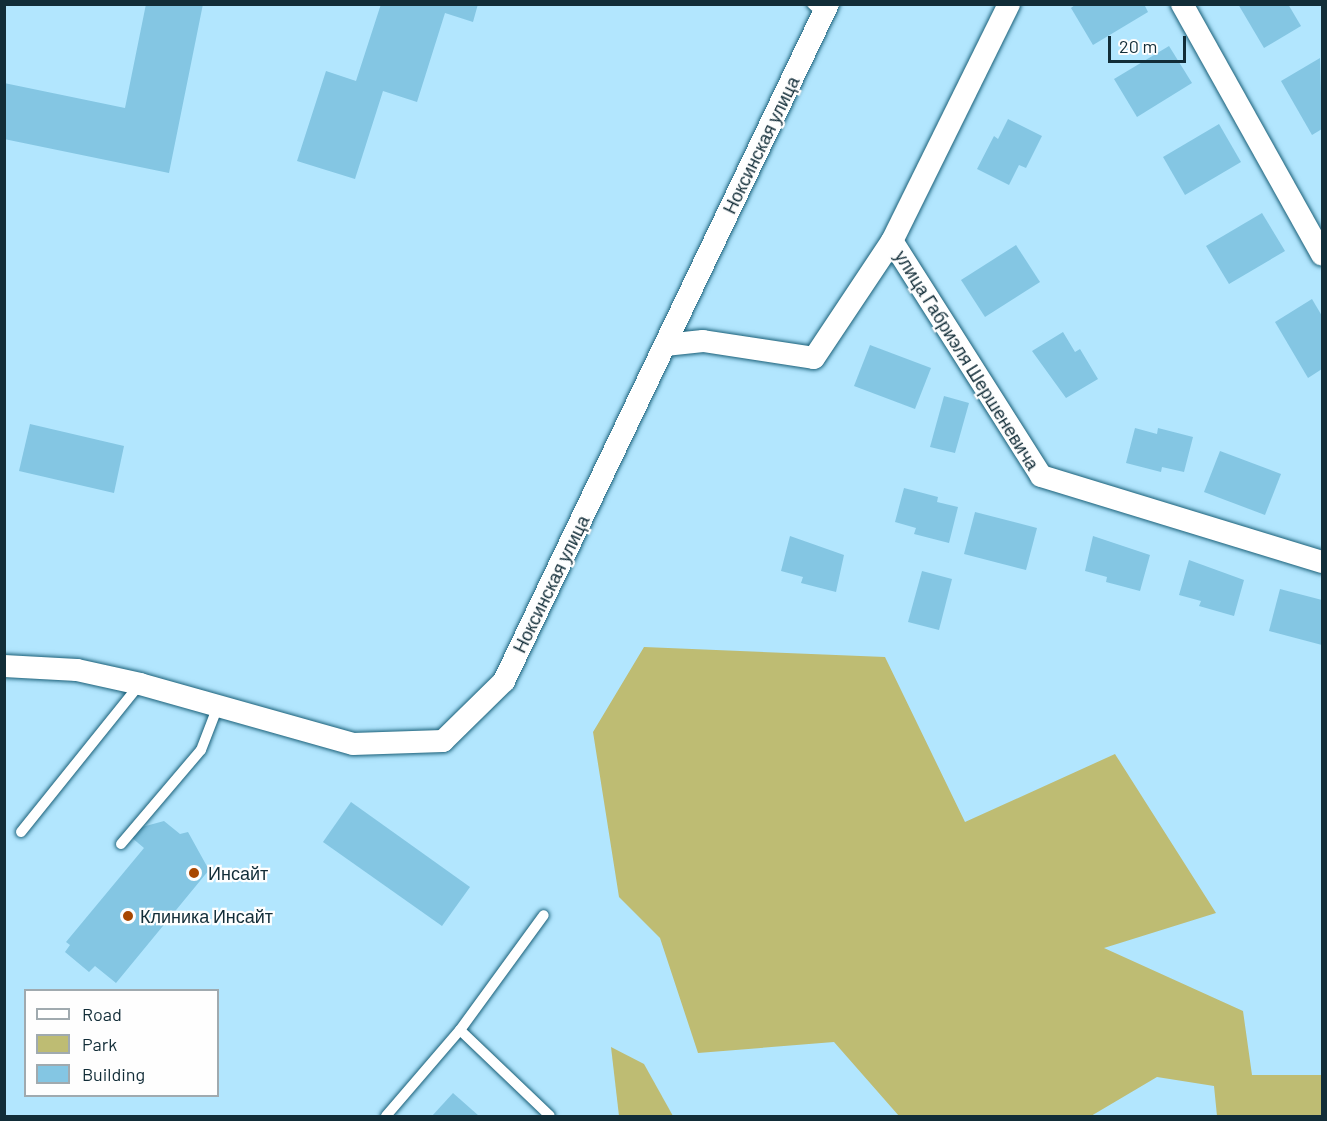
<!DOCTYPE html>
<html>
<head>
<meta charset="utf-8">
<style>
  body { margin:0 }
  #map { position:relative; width:1327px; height:1121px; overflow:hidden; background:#b2e6fe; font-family:Barlow,sans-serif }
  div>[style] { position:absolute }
  .green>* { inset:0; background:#bebc73 }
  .building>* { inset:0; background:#84c6e3 }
  .roads { filter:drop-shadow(0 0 2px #195f78) drop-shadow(0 0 2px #195f78) }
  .lane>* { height:10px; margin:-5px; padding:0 5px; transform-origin:5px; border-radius:5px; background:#fff }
  .street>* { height:22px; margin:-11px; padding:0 11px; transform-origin:11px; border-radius:11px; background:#fff }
  .dots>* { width:16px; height:16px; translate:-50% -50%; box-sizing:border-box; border:3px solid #fefefe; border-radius:50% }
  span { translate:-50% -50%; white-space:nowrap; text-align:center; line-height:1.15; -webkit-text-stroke:4.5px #fefefe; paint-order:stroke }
  .street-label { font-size:18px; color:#122d38 }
  .poi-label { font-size:18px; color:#122d38 }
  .left { translate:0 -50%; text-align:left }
  .frame { position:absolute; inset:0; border:6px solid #122d38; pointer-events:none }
  .legend { position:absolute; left:24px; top:989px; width:195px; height:108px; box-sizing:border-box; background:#fefefe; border:2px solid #a0aaaf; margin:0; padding:8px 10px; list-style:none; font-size:18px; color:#122d38 }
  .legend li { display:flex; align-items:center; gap:12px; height:30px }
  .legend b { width:30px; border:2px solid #a0aaaf }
  .scale { position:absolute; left:1108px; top:36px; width:78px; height:27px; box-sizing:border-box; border:3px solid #122d38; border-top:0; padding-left:8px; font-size:18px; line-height:21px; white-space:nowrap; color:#122d38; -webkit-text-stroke:4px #fefefe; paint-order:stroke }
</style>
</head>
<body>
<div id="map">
  <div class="green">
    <i style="clip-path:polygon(644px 647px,885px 657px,965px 822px,1115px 754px,1216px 913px,1104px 948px,1243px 1011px,1252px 1075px,1322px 1075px,1322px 1116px,1217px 1116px,1214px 1086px,1157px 1077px,1091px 1116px,899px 1116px,834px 1042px,698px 1053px,660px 938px,619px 897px,593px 732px)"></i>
    <i style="clip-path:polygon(611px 1047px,644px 1064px,673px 1116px,619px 1116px)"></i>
  </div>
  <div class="building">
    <i style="clip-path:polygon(146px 4px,203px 4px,169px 173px,4px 139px,4px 83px,125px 108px)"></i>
    <i style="clip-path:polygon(381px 4px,478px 4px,473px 22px,445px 13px,417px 102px,383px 91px,355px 179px,297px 161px,326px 71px,356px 81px)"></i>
    <i style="clip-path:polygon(1076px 4px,1144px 4px,1148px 12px,1093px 45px,1071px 8px)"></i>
    <i style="clip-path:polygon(1238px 4px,1288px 4px,1301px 26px,1264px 48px)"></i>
    <i style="clip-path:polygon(1169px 46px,1192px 83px,1137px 117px,1114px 79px)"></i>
    <i style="clip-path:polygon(1320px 58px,1322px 129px,1312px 135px,1281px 81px)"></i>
    <i style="clip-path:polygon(1008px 119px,1042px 136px,1026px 168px,1019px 165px,1009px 185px,977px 169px,994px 136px,998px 139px)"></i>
    <i style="clip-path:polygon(1219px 124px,1241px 162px,1185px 195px,1163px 157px)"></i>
    <i style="clip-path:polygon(1262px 213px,1285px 251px,1229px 284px,1206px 246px)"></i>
    <i style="clip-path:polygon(1016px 245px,1040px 282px,985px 317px,961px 280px)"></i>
    <i style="clip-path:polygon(1312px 299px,1322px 316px,1322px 369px,1308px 378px,1275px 322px)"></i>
    <i style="clip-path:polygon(1063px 332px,1075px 352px,1080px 349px,1098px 379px,1066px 398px,1032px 351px)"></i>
    <i style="clip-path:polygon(870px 345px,931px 368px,915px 409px,854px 386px)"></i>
    <i style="clip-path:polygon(944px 396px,969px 403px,955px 453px,930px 447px)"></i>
    <i style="clip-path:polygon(30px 424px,124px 446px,114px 493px,19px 471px)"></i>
    <i style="clip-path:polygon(1135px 428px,1157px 434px,1158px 428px,1193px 437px,1184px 472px,1162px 467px,1161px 472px,1126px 463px)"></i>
    <i style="clip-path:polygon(1220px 451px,1281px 474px,1265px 515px,1204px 492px)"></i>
    <i style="clip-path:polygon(904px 488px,938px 497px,937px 502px,958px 507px,949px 543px,914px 534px,916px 528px,895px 522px)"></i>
    <i style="clip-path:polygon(975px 512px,1037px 528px,1026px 570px,964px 554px)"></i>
    <i style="clip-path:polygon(790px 536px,844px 555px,836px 592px,801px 583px,803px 577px,781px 571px)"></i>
    <i style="clip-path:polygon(1093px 536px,1150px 555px,1140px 591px,1106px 582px,1107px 577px,1085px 571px)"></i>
    <i style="clip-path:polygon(1189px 560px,1244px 580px,1234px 616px,1199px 606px,1201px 601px,1179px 595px)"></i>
    <i style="clip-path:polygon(922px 571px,952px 579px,939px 630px,908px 622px)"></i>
    <i style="clip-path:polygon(1280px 589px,1322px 600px,1322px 645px,1269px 631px)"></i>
    <i style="clip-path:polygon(351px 802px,470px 887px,442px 926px,323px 842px)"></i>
    <i style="clip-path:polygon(164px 821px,180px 834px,188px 832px,209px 870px,116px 983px,95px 966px,89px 972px,65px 952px,70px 945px,66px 942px,144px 848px,131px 837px,142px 827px)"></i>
    <i style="clip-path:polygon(453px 1093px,479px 1116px,432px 1116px)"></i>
  </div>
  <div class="roads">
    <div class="lane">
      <i style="left:812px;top:4px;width:15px;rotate:42deg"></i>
      <i style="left:21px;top:832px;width:190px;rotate:-51.2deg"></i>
      <i style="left:121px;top:844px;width:123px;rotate:-49.6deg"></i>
      <i style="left:201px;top:750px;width:47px;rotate:-68.9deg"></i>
      <i style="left:460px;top:1030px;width:124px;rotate:43.7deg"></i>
      <i style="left:386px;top:1116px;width:113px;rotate:-49.3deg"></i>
      <i style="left:460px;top:1030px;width:142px;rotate:-53.9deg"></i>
    </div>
    <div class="street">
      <i style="left:1182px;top:4px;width:287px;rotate:60.8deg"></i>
      <i style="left:892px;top:241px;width:264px;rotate:-63.7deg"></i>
      <i style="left:665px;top:345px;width:38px;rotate:-6deg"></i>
      <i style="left:703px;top:341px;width:112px;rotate:8.7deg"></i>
      <i style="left:814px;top:358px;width:141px;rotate:-56.3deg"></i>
      <i style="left:892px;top:241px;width:278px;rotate:57.6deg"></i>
      <i style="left:1041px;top:476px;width:294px;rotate:17deg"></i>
      <i style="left:4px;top:666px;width:73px;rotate:3.1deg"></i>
      <i style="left:77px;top:670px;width:65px;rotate:12.5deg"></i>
      <i style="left:140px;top:684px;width:221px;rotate:15.7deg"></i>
      <i style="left:353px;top:744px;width:90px;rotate:-1.9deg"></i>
      <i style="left:443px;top:741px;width:86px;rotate:-44.5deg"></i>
      <i style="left:504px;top:681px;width:751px;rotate:-64.43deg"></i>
    </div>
  </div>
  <div class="dots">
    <i style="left:194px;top:873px;background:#a84700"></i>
    <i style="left:128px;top:916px;background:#a84700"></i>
  </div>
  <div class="street-label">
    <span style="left:761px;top:145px;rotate:-64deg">Ноксинская улица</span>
    <span style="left:967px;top:360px;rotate:58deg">улица Габриэля Шершеневича</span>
    <span style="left:551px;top:584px;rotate:-64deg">Ноксинская улица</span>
  </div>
  <div class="poi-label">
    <span class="left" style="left:208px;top:873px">Инсайт</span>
    <span class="left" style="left:140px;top:916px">Клиника Инсайт</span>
  </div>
  <div class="frame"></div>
  <ul class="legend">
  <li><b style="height:8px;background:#fff"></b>Road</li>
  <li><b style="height:16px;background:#bebc73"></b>Park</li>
  <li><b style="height:16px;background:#84c6e3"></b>Building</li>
  </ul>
  <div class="scale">20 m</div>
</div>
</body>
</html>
